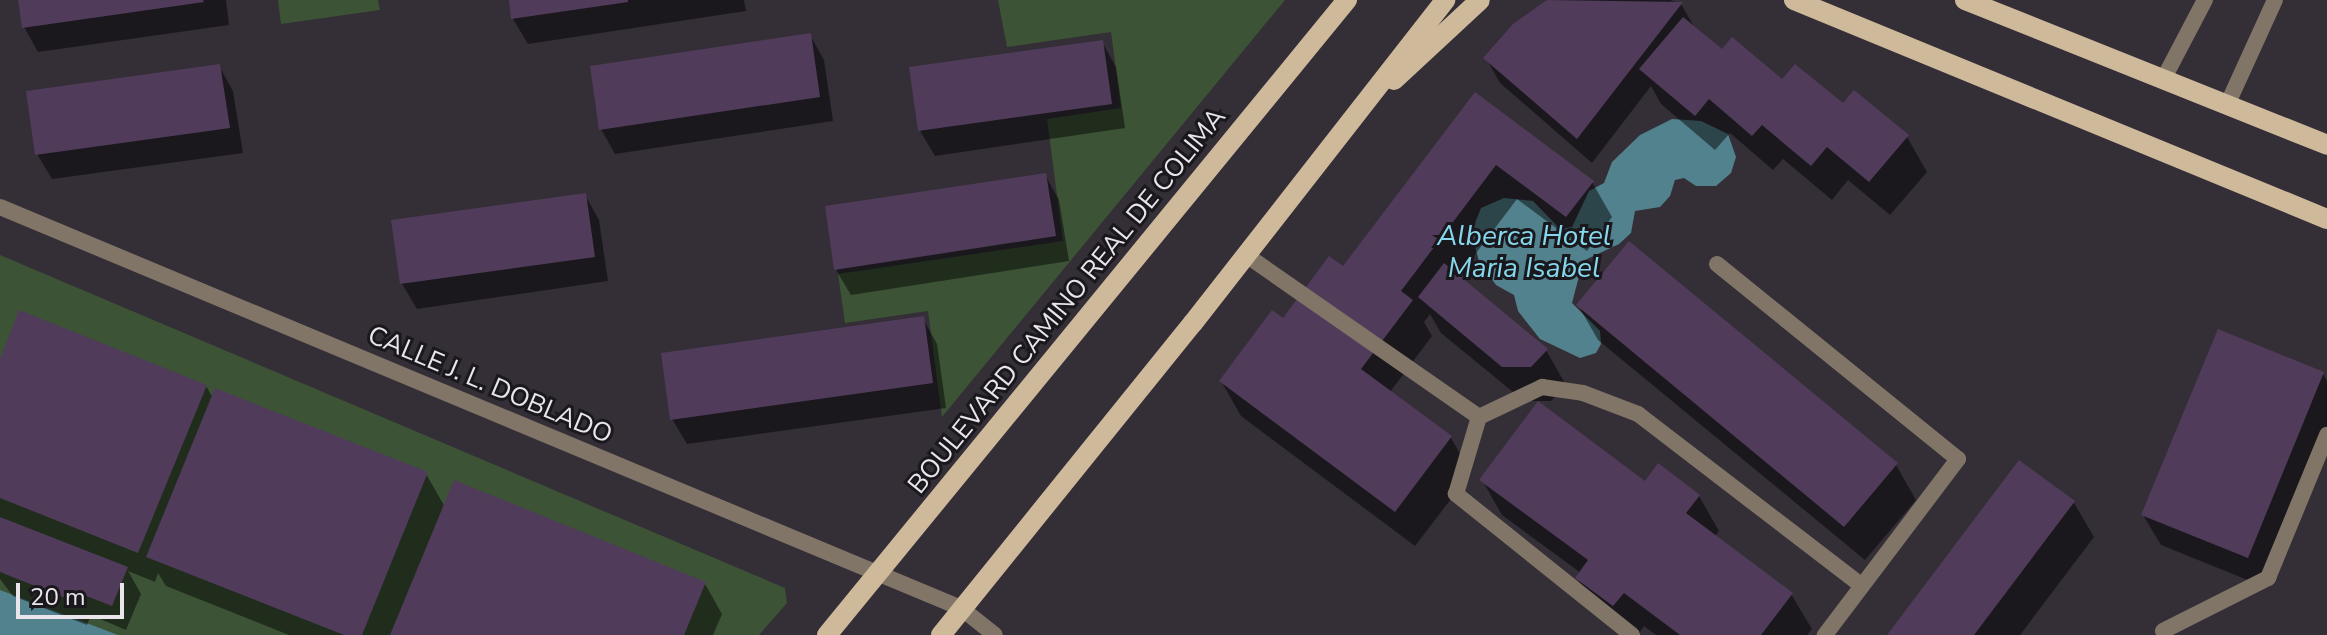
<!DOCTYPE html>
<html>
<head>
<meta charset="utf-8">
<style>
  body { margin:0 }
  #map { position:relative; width:2327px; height:635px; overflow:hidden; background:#342e37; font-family:"Nunito Sans",sans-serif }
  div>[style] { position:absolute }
  .green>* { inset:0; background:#3c5336 }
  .water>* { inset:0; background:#52828e }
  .shadow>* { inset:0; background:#0007 }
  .building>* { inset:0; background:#503c5a }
  .service>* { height:16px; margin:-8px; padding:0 8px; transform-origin:8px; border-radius:8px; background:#807567 }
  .minor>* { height:16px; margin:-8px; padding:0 8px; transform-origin:8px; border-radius:8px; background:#807567 }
  .tertiary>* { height:16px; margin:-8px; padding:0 8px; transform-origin:8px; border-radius:8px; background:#807567 }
  .primary>* { height:20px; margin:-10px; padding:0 10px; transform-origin:10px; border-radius:10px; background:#cfb99b }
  span { translate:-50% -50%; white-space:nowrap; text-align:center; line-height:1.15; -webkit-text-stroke:6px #1a181c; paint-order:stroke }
  .street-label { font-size:26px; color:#e9e5eb }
  .water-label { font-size:28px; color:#85d7ec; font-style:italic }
  .scale { position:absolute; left:16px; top:583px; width:108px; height:36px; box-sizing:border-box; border:4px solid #e9e5eb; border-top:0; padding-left:10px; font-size:24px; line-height:28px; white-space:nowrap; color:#e9e5eb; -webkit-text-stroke:6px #1a181c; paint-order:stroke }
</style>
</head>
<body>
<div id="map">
  <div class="green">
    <i style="clip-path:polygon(278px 0,378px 0,380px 10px,281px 24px)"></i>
    <i style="clip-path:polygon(998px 0,1285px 0,942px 417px,928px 311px,845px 323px,838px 274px,1063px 241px,1047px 119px,1121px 108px,1111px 32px,1007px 47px)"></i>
    <i style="clip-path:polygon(0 255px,785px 588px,787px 603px,759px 635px,0 635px)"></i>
  </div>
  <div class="water">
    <i style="clip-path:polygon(1672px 119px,1701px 121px,1728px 134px,1736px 157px,1731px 173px,1716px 186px,1696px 186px,1684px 178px,1675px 180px,1670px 196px,1660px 207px,1635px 211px,1631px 233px,1619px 244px,1583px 261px,1572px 303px,1600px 331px,1601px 344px,1596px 353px,1580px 358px,1540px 339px,1518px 311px,1514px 295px,1496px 285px,1479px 261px,1471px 233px,1481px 208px,1504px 198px,1533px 201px,1560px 229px,1572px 227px,1589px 191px,1604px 183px,1612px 162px,1640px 135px)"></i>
    <i style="clip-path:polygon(0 590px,118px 635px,0 635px)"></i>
  </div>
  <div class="shadow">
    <i style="clip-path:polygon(20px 0,226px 0,229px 25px,38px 52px,24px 27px)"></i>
    <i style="clip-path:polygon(511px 0,744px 0,746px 11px,528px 44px,513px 19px)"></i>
    <i style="clip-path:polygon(1551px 0,1670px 0,1681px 4px,1696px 30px,1722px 52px,1907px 137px,1927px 172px,1890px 215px,1848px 180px,1832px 200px,1783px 159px,1773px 170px,1730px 133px,1715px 150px,1661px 104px,1651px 86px,1592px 163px,1500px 83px,1486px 58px,1541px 5px)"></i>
    <i style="clip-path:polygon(810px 35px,824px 60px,833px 121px,615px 154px,601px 129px)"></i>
    <i style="clip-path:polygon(1102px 42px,1116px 67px,1125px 128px,935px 156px,920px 131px)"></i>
    <i style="clip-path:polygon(219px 66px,233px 91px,243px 153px,52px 179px,37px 154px)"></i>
    <i style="clip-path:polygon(1476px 94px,1592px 182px,1612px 217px,1587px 251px,1517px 199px,1458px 277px,1546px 350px,1566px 385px,1551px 401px,1524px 401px,1441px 333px,1430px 314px,1424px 322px,1432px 336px,1390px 392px,1451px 438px,1471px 473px,1415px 546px,1241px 416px,1221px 381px,1343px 269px)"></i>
    <i style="clip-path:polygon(1045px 175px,1059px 200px,1069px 261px,851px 295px,836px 270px)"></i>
    <i style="clip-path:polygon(585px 195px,599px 220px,608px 281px,417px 309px,402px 284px,394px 222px)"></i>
    <i style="clip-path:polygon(1578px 305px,1896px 465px,1916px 500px,1865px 560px,1598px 340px)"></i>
    <i style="clip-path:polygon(923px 319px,937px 344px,946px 408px,687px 444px,672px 419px)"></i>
    <i style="clip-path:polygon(0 364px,206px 386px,213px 398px,426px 474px,445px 507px,705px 584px,722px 614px,713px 635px,289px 635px,166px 586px,158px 573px,155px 582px,128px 571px,141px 594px,126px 630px,91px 615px,87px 625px,13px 596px,0 579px)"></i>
    <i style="clip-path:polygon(2323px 374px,2327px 381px,2327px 436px,2265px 587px,2161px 545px,2143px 515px)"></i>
    <i style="clip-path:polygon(1482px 480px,1646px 483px,1699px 496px,1719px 531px,1714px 537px,1791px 594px,1812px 629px,1807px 635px,1656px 635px,1644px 626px,1638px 635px,1597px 613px,1577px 578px,1581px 573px,1502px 515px)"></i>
    <i style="clip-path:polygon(2074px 503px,2094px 537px,2020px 635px,1889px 635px)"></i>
  </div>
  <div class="building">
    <i style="clip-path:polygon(18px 0,203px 0,204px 2px,22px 28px)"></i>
    <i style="clip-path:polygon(509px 0,628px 0,628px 2px,511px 19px)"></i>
    <i style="clip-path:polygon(1547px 0,1683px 2px,1577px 139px,1483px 58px,1513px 24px)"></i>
    <i style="clip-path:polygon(1683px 17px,1722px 49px,1732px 37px,1782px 79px,1795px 64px,1843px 103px,1854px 90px,1909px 135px,1869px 182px,1827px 147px,1811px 166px,1762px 125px,1752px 136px,1709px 99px,1695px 116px,1639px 69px)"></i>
    <i style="clip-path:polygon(811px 33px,820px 97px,599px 130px,590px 66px)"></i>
    <i style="clip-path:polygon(1103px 40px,1112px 104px,918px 131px,909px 67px)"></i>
    <i style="clip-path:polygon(220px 64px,230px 128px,35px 155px,26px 91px)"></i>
    <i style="clip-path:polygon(1475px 92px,1594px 181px,1566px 217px,1496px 165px,1401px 291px,1413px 300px,1361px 369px,1452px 436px,1395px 512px,1219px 381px,1272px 310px,1283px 318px,1329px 256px,1343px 266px)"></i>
    <i style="clip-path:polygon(1046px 173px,1056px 236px,834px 270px,825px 206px)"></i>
    <i style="clip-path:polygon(586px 193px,595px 257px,400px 284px,391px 220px)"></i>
    <i style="clip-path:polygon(1629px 241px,1898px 463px,1844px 527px,1576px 305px)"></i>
    <i style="clip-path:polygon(1444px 263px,1548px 349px,1531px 367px,1502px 367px,1418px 297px)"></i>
    <i style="clip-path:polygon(19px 310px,207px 385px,138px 553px,0 498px,0 359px)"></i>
    <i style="clip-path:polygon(924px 316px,933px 383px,670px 420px,661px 353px)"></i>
    <i style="clip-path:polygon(2218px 329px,2324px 372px,2248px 558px,2141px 515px)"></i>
    <i style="clip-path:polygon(215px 388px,428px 472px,362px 635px,344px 635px,146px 557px)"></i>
    <i style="clip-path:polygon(1538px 401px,1645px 481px,1658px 463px,1700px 495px,1686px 513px,1793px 593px,1761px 635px,1680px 635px,1624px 593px,1613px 606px,1575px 578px,1588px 560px,1479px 480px)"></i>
    <i style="clip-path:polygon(2019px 460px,2075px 501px,1974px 635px,1887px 635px)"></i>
    <i style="clip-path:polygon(454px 480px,706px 582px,684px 635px,390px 635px)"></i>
    <i style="clip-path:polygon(0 517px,128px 567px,112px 606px,76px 592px,73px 601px,0 572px)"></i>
  </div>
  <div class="service">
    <i style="left:2164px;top:78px;width:88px;rotate:-62.3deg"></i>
    <i style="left:1246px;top:255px;width:284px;rotate:34.8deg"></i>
    <i style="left:1717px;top:264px;width:310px;rotate:39deg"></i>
    <i style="left:1958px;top:459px;width:221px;rotate:127.1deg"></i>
    <i style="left:2163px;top:631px;width:118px;rotate:-26.8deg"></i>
    <i style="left:2268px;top:578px;width:155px;rotate:-67.6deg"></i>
    <i style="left:1632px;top:635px;width:226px;rotate:-141.3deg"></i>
    <i style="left:1456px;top:494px;width:80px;rotate:-73.4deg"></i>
    <i style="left:1479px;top:417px;width:70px;rotate:-25.5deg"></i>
    <i style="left:1542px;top:387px;width:41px;rotate:8.3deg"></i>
    <i style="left:1583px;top:393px;width:59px;rotate:20.9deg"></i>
    <i style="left:1638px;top:414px;width:282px;rotate:37.5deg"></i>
  </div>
  <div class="minor">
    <i style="left:2228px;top:103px;width:113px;rotate:-65.5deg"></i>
    <i style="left:961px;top:608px;width:43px;rotate:38.5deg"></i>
  </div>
  <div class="tertiary">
    <i style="left:0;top:207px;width:1041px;rotate:22.65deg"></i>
  </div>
  <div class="primary">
    <i style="left:1794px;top:0;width:576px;rotate:22.34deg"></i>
    <i style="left:1965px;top:0;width:390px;rotate:21.8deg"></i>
    <i style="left:1394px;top:80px;width:117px;rotate:-42.9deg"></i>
    <i style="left:827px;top:635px;width:821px;rotate:-50.69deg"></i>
    <i style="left:941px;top:635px;width:401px;rotate:-51.1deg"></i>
    <i style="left:1193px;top:323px;width:410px;rotate:-52deg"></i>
  </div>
  <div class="street-label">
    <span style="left:1067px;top:301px;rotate:-51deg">BOULEVARD CAMINO REAL DE COLIMA</span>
    <span style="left:490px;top:385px;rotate:23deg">CALLE J. L. DOBLADO</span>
  </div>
  <div class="water-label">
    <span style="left:1524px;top:252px">Alberca Hotel<br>Maria Isabel</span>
  </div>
  <div class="scale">20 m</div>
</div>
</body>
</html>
